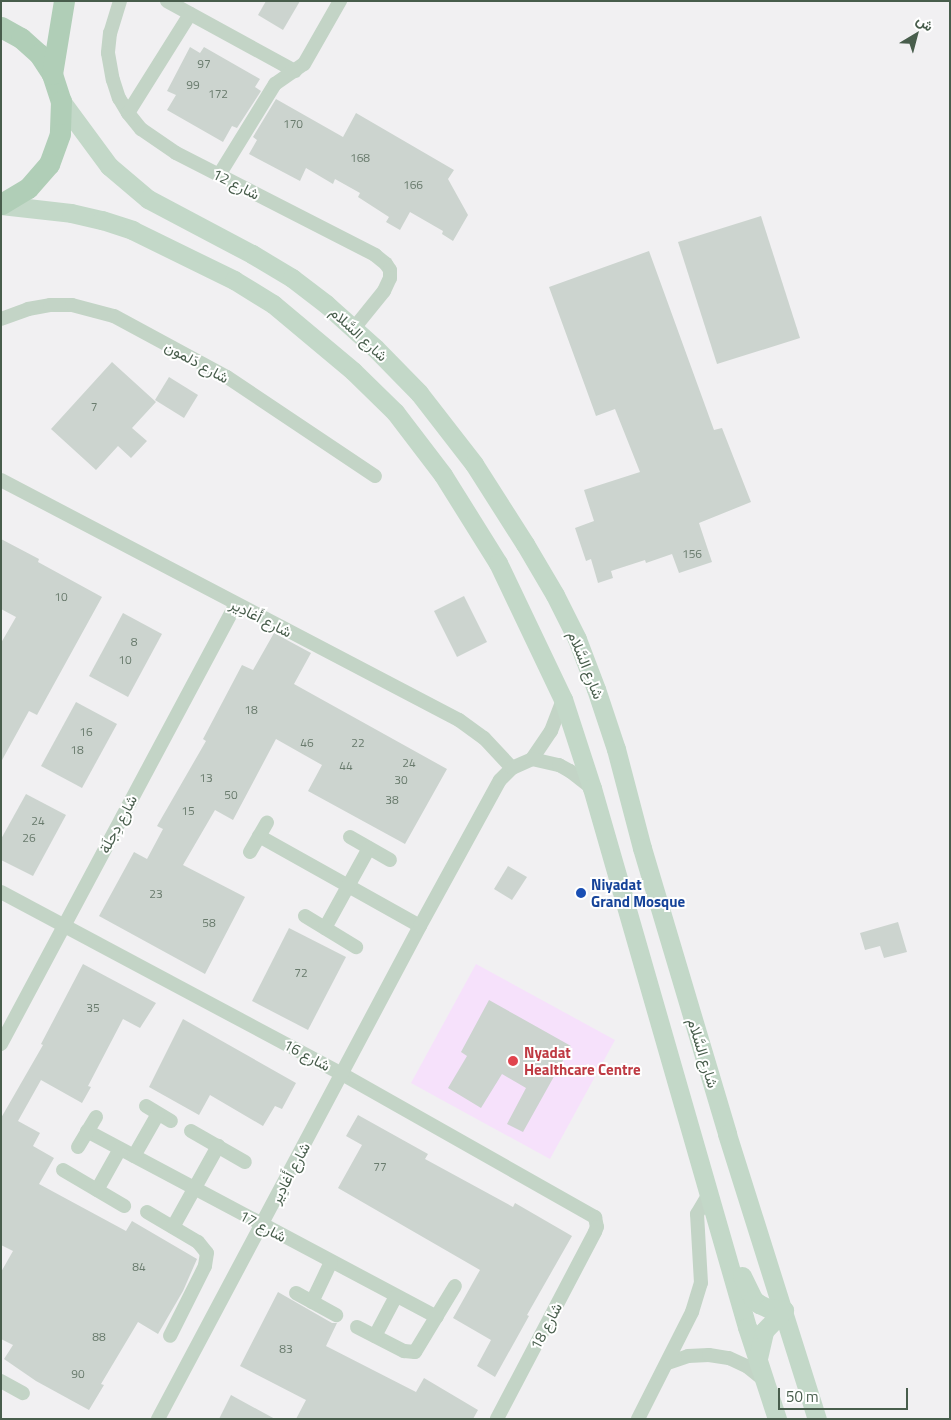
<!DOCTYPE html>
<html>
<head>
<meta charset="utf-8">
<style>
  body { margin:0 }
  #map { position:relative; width:951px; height:1420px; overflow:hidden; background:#f1f0f2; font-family:"Titillium Web",Vazirmatn,sans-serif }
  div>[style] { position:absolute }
  .medical>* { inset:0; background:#f6e1fb }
  .building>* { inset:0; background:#ccd4cf }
  .street>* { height:14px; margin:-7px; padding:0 7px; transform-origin:7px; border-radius:7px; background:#c3d4c6 }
  .secondary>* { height:19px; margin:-9.5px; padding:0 9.5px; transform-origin:9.5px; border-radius:9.5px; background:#c3d8c8 }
  .primary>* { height:21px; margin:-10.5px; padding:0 10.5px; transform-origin:10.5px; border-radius:10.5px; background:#b0ceb7 }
  .dots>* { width:14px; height:14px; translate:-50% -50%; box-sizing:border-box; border:2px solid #fff; border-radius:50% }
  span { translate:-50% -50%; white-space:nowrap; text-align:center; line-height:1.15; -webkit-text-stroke:4px #fff; paint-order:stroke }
  .number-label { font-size:12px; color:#697b6d }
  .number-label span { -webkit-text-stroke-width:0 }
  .street-label { font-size:15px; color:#485d4c }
  .transit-label { font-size:15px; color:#164399; font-weight:700 }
  .left { translate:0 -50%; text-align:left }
  .health-label { font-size:15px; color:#be3a42; font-weight:700 }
  .frame { position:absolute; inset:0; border:2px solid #485d4c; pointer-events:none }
  .north { position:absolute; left:891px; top:10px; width:50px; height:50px; -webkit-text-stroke:4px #fff; paint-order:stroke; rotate:37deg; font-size:14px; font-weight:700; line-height:20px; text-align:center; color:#485d4c }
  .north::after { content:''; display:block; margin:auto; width:18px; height:22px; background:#485d4c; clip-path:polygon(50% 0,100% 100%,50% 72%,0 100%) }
  .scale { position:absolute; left:778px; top:1388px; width:130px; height:22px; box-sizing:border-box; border:2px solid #485d4c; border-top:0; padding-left:6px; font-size:15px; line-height:18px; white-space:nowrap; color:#485d4c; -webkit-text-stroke:4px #fff; paint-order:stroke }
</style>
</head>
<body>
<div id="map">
  <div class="medical">
    <i style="clip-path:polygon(476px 964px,615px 1040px,550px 1159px,411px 1083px)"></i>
  </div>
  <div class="building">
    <i style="clip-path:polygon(266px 1px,300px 1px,283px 30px,258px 15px)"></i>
    <i style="clip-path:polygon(190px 47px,200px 53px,204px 47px,260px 79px,255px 87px,261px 91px,237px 128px,232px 126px,223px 142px,167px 110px,176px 95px,167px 91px)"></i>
    <i style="clip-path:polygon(276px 99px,343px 137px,356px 113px,454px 170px,448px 179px,468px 215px,453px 241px,442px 234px,443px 231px,410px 212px,400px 230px,386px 222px,389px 217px,358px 197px,360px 193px,335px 179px,333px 184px,306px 168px,300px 181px,249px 154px,257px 140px,253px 137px)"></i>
    <i style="clip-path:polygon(761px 216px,800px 338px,717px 364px,678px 242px)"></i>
    <i style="clip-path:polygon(649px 251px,714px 430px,722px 428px,751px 502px,699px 523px,712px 562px,679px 573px,672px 554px,646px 563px,645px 560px,611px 571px,613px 578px,598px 583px,591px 559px,586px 561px,575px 528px,594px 521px,584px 490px,640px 472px,615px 409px,596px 416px,549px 287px)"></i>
    <i style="clip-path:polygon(112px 362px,156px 402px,132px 428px,147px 441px,131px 458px,118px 446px,96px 470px,51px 429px)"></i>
    <i style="clip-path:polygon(169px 377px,198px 395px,184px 418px,155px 400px)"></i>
    <i style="clip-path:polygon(1px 539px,39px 559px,38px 562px,102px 597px,37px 715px,29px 711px,1px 762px,1px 643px,16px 617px,1px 609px)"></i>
    <i style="clip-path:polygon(464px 596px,487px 642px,457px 657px,434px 611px)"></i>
    <i style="clip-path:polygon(123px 613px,162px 634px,128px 697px,89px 676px)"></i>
    <i style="clip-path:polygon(274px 633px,311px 653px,294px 684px,447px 769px,405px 844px,308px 791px,322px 765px,276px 739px,233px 820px,215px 810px,183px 865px,245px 897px,205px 974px,99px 916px,134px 852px,147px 859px,163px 829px,157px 826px,206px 741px,203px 739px,242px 665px,253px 670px)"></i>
    <i style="clip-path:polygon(76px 702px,117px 724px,82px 788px,41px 766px)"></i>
    <i style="clip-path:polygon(26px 794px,66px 815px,33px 876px,1px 860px,1px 839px)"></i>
    <i style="clip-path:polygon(508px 866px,527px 877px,512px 900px,494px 889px)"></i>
    <i style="clip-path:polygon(898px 922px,907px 952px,884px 958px,880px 946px,865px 950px,860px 933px)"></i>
    <i style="clip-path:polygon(289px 928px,346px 957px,308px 1030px,252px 1001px)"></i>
    <i style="clip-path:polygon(83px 964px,156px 1003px,140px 1028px,123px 1019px,88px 1086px,91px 1087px,82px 1103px,41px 1080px,18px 1121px,40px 1133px,33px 1146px,54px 1158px,39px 1184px,126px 1231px,132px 1221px,197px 1259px,183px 1291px,158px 1334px,138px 1322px,101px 1384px,104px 1385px,89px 1410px,36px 1381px,4px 1359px,13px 1345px,1px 1339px,1px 1272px,13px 1251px,1px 1245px,1px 1118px,43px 1045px,41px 1044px)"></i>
    <i style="clip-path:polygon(489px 1000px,571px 1046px,523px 1132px,507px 1124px,526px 1088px,502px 1074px,481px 1108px,448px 1088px,467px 1056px,461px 1052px)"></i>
    <i style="clip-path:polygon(183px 1019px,296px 1083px,282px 1109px,275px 1106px,263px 1126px,210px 1095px,199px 1115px,149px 1087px)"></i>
    <i style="clip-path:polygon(358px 1115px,428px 1154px,425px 1159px,513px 1207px,515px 1203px,572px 1236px,527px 1315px,529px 1316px,495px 1377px,477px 1366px,491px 1340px,453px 1318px,480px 1270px,338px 1188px,362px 1145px,346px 1136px)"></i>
    <i style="clip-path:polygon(278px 1292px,332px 1323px,337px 1323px,326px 1346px,416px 1392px,424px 1378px,478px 1410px,473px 1419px,296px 1419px,306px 1400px,240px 1366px)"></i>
    <i style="clip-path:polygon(231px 1395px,275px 1419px,219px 1419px)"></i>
  </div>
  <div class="street">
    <i style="left:120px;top:1px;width:34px;rotate:107deg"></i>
    <i style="left:110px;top:33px;width:20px;rotate:96deg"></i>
    <i style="left:108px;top:53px;width:27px;rotate:80deg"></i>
    <i style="left:113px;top:80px;width:19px;rotate:72deg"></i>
    <i style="left:119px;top:98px;width:17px;rotate:59deg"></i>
    <i style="left:128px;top:113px;width:21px;rotate:51deg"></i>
    <i style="left:141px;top:129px;width:42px;rotate:34.4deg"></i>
    <i style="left:176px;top:153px;width:224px;rotate:27.1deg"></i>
    <i style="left:375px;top:255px;width:14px;rotate:39deg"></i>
    <i style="left:386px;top:264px;width:7px;rotate:56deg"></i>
    <i style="left:390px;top:270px;width:8px;rotate:90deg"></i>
    <i style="left:390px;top:278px;width:14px;rotate:115deg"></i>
    <i style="left:384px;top:291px;width:48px;rotate:129deg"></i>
    <i style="left:167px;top:1px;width:146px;rotate:28.7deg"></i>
    <i style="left:128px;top:113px;width:117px;rotate:-57.9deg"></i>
    <i style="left:219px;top:175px;width:107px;rotate:-58.4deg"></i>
    <i style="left:275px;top:84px;width:35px;rotate:-35deg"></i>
    <i style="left:304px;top:64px;width:73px;rotate:-60.3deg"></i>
    <i style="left:1px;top:319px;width:29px;rotate:-20deg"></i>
    <i style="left:28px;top:309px;width:22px;rotate:-10deg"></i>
    <i style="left:50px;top:305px;width:22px"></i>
    <i style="left:72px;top:305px;width:43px;rotate:14.7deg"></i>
    <i style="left:114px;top:316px;width:128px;rotate:28.4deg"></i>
    <i style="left:227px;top:377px;width:178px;rotate:33.8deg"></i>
    <i style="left:1px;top:480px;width:517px;rotate:27.66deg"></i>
    <i style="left:459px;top:720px;width:31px;rotate:36deg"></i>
    <i style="left:484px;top:738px;width:41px;rotate:47deg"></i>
    <i style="left:532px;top:759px;width:34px;rotate:-56deg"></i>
    <i style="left:551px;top:731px;width:34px;rotate:-69deg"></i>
    <i style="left:259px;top:836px;width:184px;rotate:29.2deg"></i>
    <i style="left:350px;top:837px;width:46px;rotate:29.9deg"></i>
    <i style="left:250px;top:852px;width:34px;rotate:-60deg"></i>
    <i style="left:1px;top:892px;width:387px;rotate:28.1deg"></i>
    <i style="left:342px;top:1074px;width:291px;rotate:29.5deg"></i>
    <i style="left:595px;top:1217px;width:10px;rotate:79deg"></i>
    <i style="left:597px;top:1227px;width:5px;rotate:112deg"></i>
    <i style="left:595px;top:1232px;width:211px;rotate:117.7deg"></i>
    <i style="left:305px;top:916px;width:60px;rotate:31.3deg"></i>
    <i style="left:325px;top:928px;width:91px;rotate:-61.2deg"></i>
    <i style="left:1px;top:1044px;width:497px;rotate:-61.9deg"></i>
    <i style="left:146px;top:1106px;width:29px;rotate:31deg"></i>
    <i style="left:87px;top:1131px;width:396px;rotate:28deg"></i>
    <i style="left:191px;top:1131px;width:62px;rotate:29.9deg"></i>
    <i style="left:78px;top:1147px;width:35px;rotate:-59deg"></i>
    <i style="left:134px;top:1156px;width:48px;rotate:-60.3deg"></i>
    <i style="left:63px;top:1170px;width:71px;rotate:30.5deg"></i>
    <i style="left:97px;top:1190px;width:47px;rotate:-60.7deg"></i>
    <i style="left:147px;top:1212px;width:59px;rotate:30.5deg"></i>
    <i style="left:198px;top:1242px;width:14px;rotate:51deg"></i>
    <i style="left:207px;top:1253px;width:13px;rotate:99deg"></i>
    <i style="left:205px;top:1266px;width:78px;rotate:116.6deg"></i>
    <i style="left:173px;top:1227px;width:93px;rotate:-60.9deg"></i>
    <i style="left:296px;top:1293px;width:46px;rotate:28.8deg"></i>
    <i style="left:312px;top:1302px;width:44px;rotate:-64.6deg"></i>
    <i style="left:357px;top:1327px;width:53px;rotate:27.1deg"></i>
    <i style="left:404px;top:1351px;width:11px;rotate:5deg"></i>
    <i style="left:415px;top:1352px;width:77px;rotate:-58.8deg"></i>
    <i style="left:375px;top:1336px;width:45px;rotate:-62.3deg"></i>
    <i style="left:668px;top:1363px;width:21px;rotate:-19deg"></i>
    <i style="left:688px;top:1356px;width:21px;rotate:-3deg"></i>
    <i style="left:709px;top:1355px;width:20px;rotate:9deg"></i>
    <i style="left:729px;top:1358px;width:21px;rotate:25deg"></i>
    <i style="left:748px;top:1367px;width:21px;rotate:39deg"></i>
    <i style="left:1px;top:1381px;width:25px;rotate:29deg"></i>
    <i style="left:158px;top:1419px;width:558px;rotate:-62.01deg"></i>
    <i style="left:420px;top:926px;width:166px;rotate:-61.3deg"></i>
    <i style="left:500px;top:780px;width:17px;rotate:-45deg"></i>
    <i style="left:512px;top:768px;width:22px;rotate:-24deg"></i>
    <i style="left:532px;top:759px;width:28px;rotate:13deg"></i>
    <i style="left:559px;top:765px;width:13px;rotate:29deg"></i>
    <i style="left:570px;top:771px;width:28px;rotate:38deg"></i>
    <i style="left:638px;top:1419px;width:120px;rotate:-63.2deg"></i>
    <i style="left:692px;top:1312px;width:30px;rotate:-73deg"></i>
    <i style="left:701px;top:1283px;width:69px;rotate:-93.3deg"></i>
    <i style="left:697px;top:1214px;width:26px;rotate:-59deg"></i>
  </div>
  <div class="secondary">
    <i style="left:61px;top:101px;width:81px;rotate:53.6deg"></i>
    <i style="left:109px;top:166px;width:51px;rotate:40.2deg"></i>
    <i style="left:148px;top:199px;width:118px;rotate:27.9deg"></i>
    <i style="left:252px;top:254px;width:47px;rotate:31deg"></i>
    <i style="left:292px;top:278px;width:43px;rotate:37.4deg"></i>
    <i style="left:326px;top:304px;width:66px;rotate:41.9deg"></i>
    <i style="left:375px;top:348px;width:63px;rotate:45.6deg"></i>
    <i style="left:419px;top:393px;width:90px;rotate:52.2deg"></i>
    <i style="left:474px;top:464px;width:95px;rotate:57.5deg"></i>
    <i style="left:525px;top:544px;width:59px;rotate:59.5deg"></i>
    <i style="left:555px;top:595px;width:49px;rotate:63.4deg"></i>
    <i style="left:577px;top:639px;width:53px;rotate:69.2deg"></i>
    <i style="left:596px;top:689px;width:63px;rotate:71.6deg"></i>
    <i style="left:616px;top:749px;width:102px;rotate:75.3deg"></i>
    <i style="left:642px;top:848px;width:298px;rotate:73.4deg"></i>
    <i style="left:727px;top:1134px;width:299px;rotate:72.5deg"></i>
    <i style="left:1px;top:205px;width:70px;rotate:6.5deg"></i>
    <i style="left:71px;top:213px;width:32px;rotate:13deg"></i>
    <i style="left:102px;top:220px;width:32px;rotate:18deg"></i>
    <i style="left:132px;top:230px;width:114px;rotate:26.1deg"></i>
    <i style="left:234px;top:280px;width:46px;rotate:31.6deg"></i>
    <i style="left:273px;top:304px;width:104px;rotate:39.9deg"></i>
    <i style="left:353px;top:371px;width:59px;rotate:44.3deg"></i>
    <i style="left:395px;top:412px;width:79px;rotate:52.7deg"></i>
    <i style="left:443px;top:475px;width:104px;rotate:58deg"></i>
    <i style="left:498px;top:563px;width:151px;rotate:64.5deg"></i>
    <i style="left:563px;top:699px;width:94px;rotate:72deg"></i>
    <i style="left:592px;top:788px;width:561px;rotate:73.96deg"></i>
    <i style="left:747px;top:1327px;width:97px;rotate:71.9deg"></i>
    <i style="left:742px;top:1276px;width:25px;rotate:64deg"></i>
    <i style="left:753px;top:1299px;width:8px;rotate:40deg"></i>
    <i style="left:759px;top:1304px;width:10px;rotate:24deg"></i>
    <i style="left:768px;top:1308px;width:16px;rotate:7deg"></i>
    <i style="left:758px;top:1358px;width:28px;rotate:-77deg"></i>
    <i style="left:764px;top:1331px;width:29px;rotate:-46deg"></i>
  </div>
  <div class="primary">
    <i style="left:1px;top:27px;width:23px;rotate:29deg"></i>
    <i style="left:21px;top:38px;width:24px;rotate:42deg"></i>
    <i style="left:39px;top:54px;width:24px;rotate:57deg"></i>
    <i style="left:52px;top:74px;width:28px;rotate:72deg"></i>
    <i style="left:61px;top:101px;width:33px;rotate:92deg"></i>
    <i style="left:60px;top:134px;width:32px;rotate:110deg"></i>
    <i style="left:49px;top:164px;width:32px;rotate:131deg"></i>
    <i style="left:28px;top:188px;width:31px;rotate:149deg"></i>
    <i style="left:52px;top:74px;width:74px;rotate:-80.7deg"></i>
  </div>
  <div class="dots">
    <i style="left:581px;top:893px;background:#1a4fb4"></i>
    <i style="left:513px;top:1061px;background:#e0444e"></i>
  </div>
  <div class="number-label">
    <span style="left:204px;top:64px">97</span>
    <span style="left:193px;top:85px">99</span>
    <span style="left:218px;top:94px">172</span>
    <span style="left:293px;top:124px">170</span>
    <span style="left:360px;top:158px">168</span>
    <span style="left:413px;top:185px">166</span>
    <span style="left:94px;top:407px">7</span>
    <span style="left:692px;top:554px">156</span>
    <span style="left:61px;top:597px">10</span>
    <span style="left:134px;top:642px">8</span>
    <span style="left:125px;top:660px">10</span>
    <span style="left:251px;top:710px">18</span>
    <span style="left:86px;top:732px">16</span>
    <span style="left:307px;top:743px">46</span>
    <span style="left:358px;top:743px">22</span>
    <span style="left:77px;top:750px">18</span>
    <span style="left:409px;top:763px">24</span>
    <span style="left:346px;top:766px">44</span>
    <span style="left:206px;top:778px">13</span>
    <span style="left:401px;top:780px">30</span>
    <span style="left:231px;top:795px">50</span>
    <span style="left:392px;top:800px">38</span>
    <span style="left:188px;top:811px">15</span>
    <span style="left:38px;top:821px">24</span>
    <span style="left:29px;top:838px">26</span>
    <span style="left:156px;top:894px">23</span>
    <span style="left:209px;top:923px">58</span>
    <span style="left:301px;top:973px">72</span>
    <span style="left:93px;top:1008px">35</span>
    <span style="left:380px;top:1167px">77</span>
    <span style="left:139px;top:1267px">84</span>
    <span style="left:99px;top:1337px">88</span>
    <span style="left:286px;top:1349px">83</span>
    <span style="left:78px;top:1374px">90</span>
  </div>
  <div class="street-label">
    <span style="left:236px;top:184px;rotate:27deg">شارع 12</span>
    <span style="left:359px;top:334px;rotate:43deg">شارع السَّلام</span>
    <span style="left:197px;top:362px;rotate:29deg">شارع دَلمون</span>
    <span style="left:261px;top:618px;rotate:27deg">شارع أَغادِير</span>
    <span style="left:586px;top:665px;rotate:68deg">شارع السَّلام</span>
    <span style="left:118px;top:824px;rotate:-62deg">شارع دِجلَة</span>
    <span style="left:703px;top:1053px;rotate:73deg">شارع السَّلام</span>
    <span style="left:307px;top:1055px;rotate:28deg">شارع 16</span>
    <span style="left:290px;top:1173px;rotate:-62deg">شارع أَغادِير</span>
    <span style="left:263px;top:1226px;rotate:28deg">شارع 17</span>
    <span style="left:546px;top:1326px;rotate:-62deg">شارع 18</span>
  </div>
  <div class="transit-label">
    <span class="left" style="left:591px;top:893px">Niyadat<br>Grand Mosque</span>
  </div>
  <div class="health-label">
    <span class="left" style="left:524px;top:1061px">Nyadat<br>Healthcare Centre</span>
  </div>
  <div class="frame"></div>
  <div class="north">ش</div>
  <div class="scale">50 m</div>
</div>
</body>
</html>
